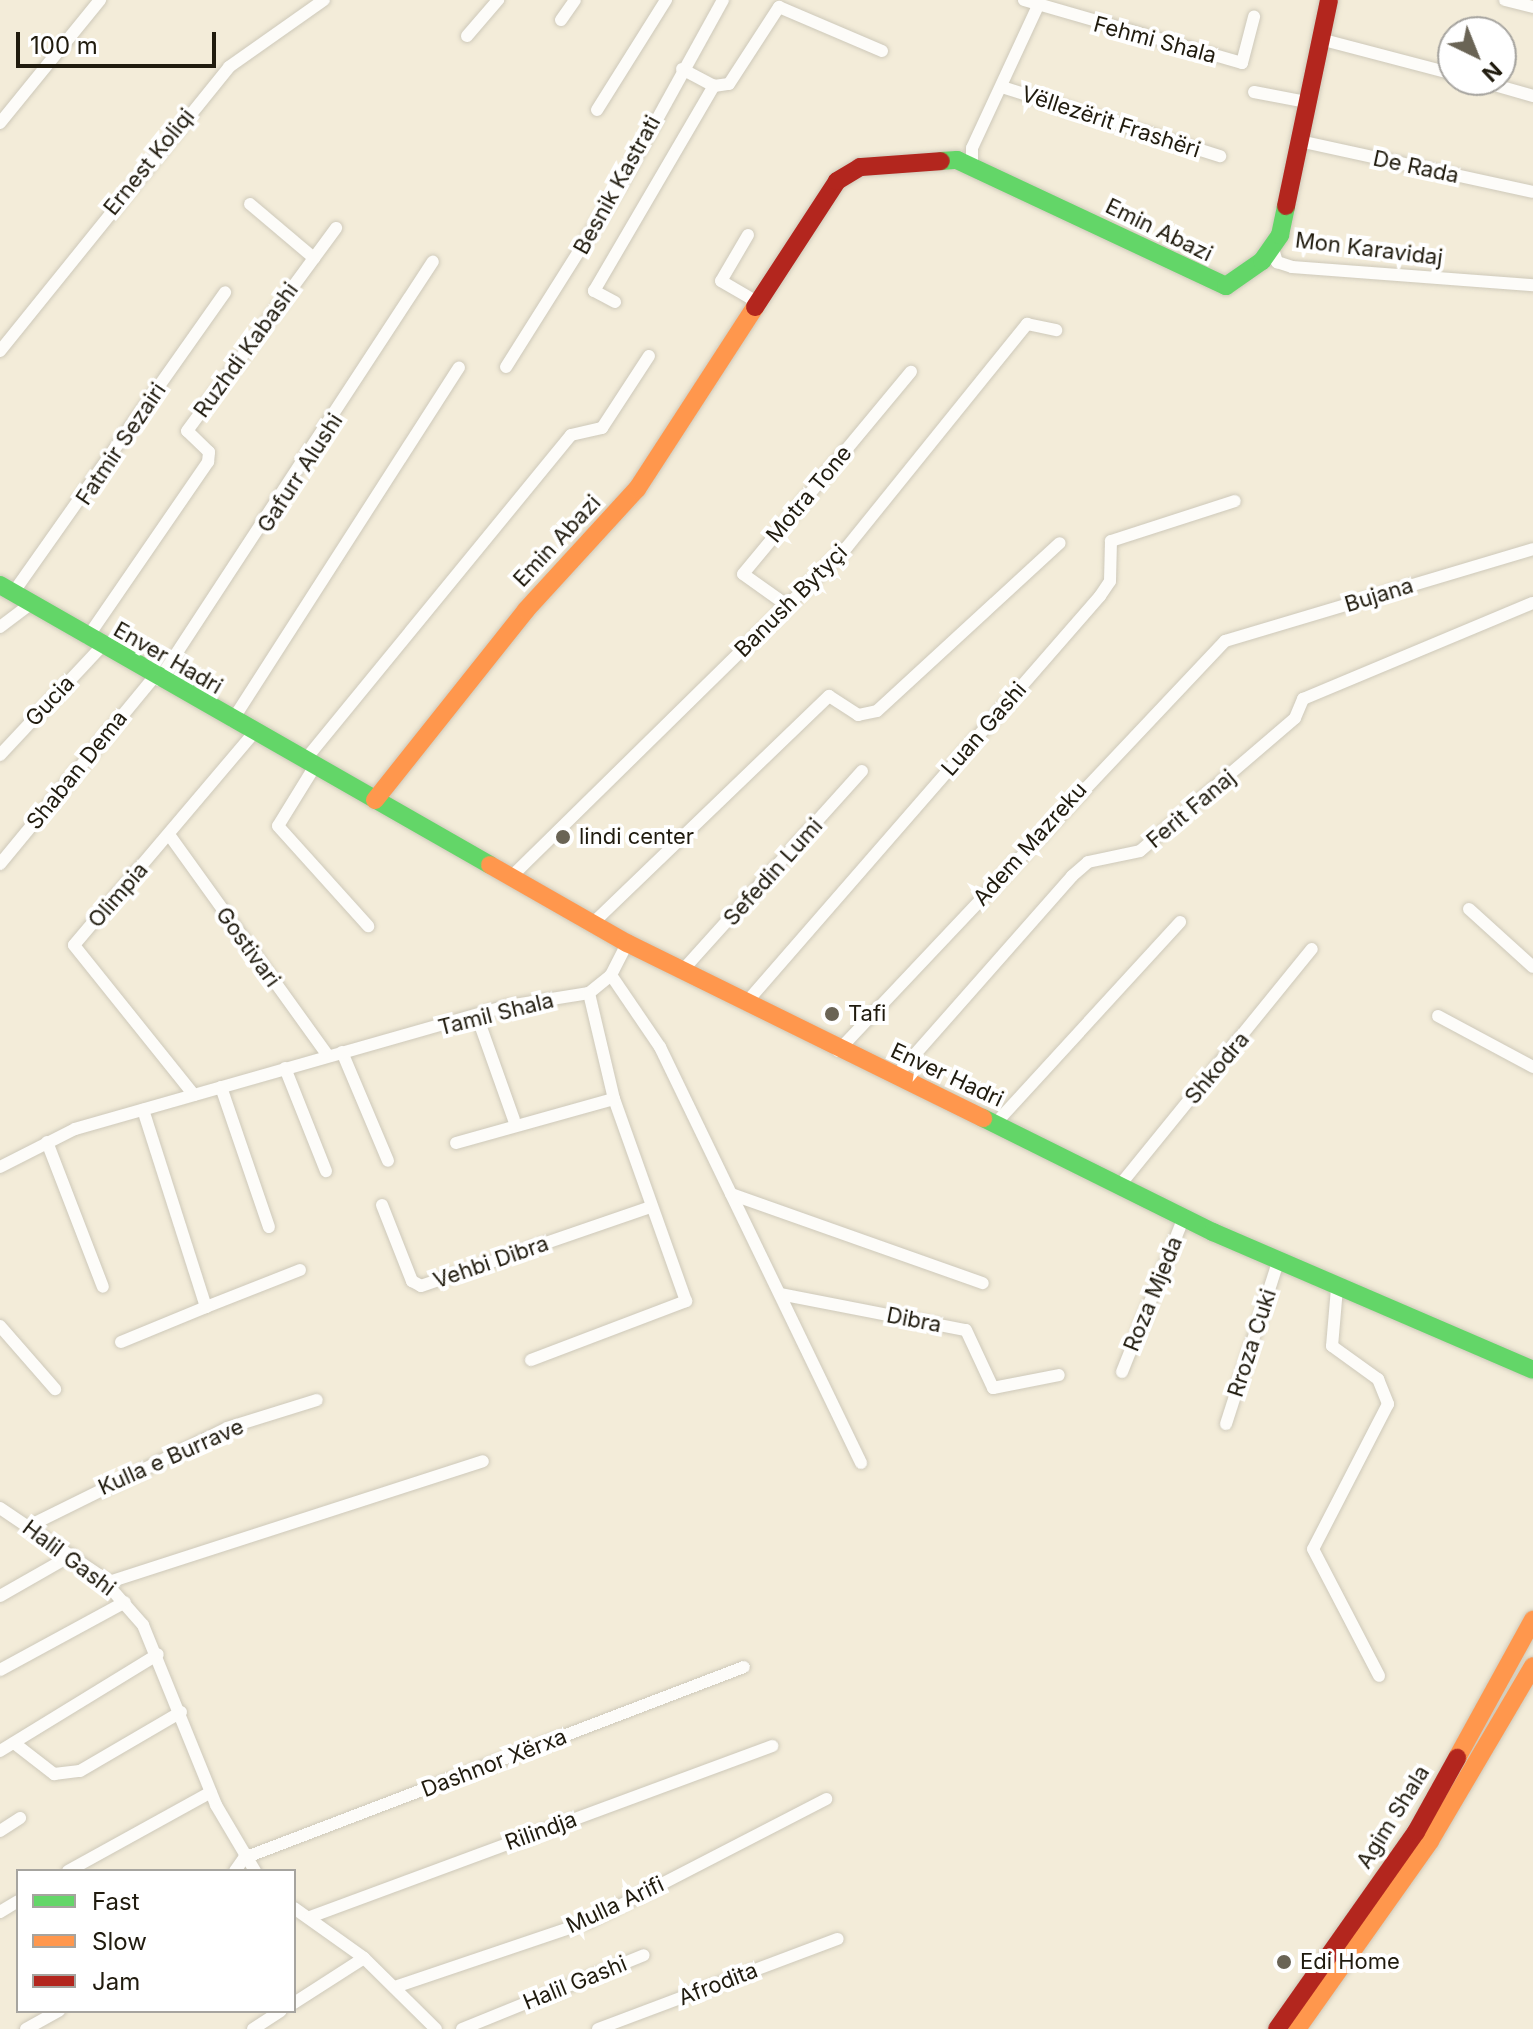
<!DOCTYPE html>
<html>
<head>
<meta charset="utf-8">
<style>
  body { margin:0 }
  #map { position:relative; width:1533px; height:2029px; overflow:hidden; background:#f3ecd9; font-family:Inter,sans-serif }
  div>[style] { position:absolute }
  .roads { filter:drop-shadow(0 0 2px #cec9ba) drop-shadow(0 0 2px #cec9ba) }
  .street>* { height:12px; margin:-6px; padding:0 6px; transform-origin:6px; border-radius:6px; background:#fdfcf9 }
  .fast>* { height:18px; margin:-9px; padding:0 9px; transform-origin:9px; border-radius:9px; background:#63d668 }
  .slow>* { height:18px; margin:-9px; padding:0 9px; transform-origin:9px; border-radius:9px; background:#ff974d }
  .jam>* { height:18px; margin:-9px; padding:0 9px; transform-origin:9px; border-radius:9px; background:#b3261e }
  .dots>* { width:22px; height:22px; translate:-50% -50%; box-sizing:border-box; border:4px solid #fff; border-radius:50% }
  span { translate:-50% -50%; white-space:nowrap; text-align:center; line-height:1.15; -webkit-text-stroke:8px #fff; paint-order:stroke }
  .street-label { font-size:22px; color:#201b0e }
  .poi-label { font-size:22px; color:#201b0e }
  .left { translate:0 -50%; text-align:left }
  .legend { position:absolute; left:16px; top:1869px; width:280px; height:144px; box-sizing:border-box; background:#fff; border:2px solid #a6a49f; margin:0; padding:10px 14px; list-style:none; font-size:24px; color:#201b0e }
  .legend li { display:flex; align-items:center; gap:16px; height:40px }
  .legend b { width:40px; border:2px solid #a6a49f }
  .north { position:absolute; left:1437px; top:16px; width:80px; height:80px; box-sizing:border-box; background:#fff; border:2px solid #a6a49f; border-radius:50%; rotate:137deg; font-size:22px; font-weight:700; line-height:32px; text-align:center; color:#201b0e }
  .north::after { content:''; display:block; margin:auto; width:28px; height:36px; background:#6a6455; clip-path:polygon(50% 0,100% 100%,50% 72%,0 100%) }
  .scale { position:absolute; left:16px; top:32px; width:200px; height:36px; box-sizing:border-box; border:4px solid #201b0e; border-top:0; padding-left:10px; font-size:24px; line-height:28px; white-space:nowrap; color:#201b0e; -webkit-text-stroke:6px #fff; paint-order:stroke }
</style>
</head>
<body>
<div id="map">
  <div class="roads">
    <div class="street">
      <i style="left:1024px;top:0;width:227px;rotate:16.1deg"></i>
      <i style="left:1242px;top:63px;width:48px;rotate:-75.4deg"></i>
      <i style="left:1505px;top:0;width:29px;rotate:14deg"></i>
      <i style="left:561px;top:20px;width:24px;rotate:-55deg"></i>
      <i style="left:467px;top:36px;width:48px;rotate:-49.3deg"></i>
      <i style="left:1320px;top:39px;width:138px;rotate:14.7deg"></i>
      <i style="left:682px;top:69px;width:36px;rotate:28deg"></i>
      <i style="left:714px;top:86px;width:15px;rotate:-8deg"></i>
      <i style="left:729px;top:84px;width:92px;rotate:-57deg"></i>
      <i style="left:779px;top:7px;width:112px;rotate:23.1deg"></i>
      <i style="left:1477px;top:80px;width:58px;rotate:15.9deg"></i>
      <i style="left:1002px;top:87px;width:229px;rotate:17.6deg"></i>
      <i style="left:1254px;top:92px;width:54px;rotate:10.7deg"></i>
      <i style="left:597px;top:110px;width:130px;rotate:-57.9deg"></i>
      <i style="left:0;top:123px;width:159px;rotate:-50.9deg"></i>
      <i style="left:1299px;top:141px;width:239px;rotate:12.3deg"></i>
      <i style="left:972px;top:167px;width:19px;rotate:-90deg"></i>
      <i style="left:972px;top:148px;width:157px;rotate:-65.1deg"></i>
      <i style="left:250px;top:204px;width:84px;rotate:40.2deg"></i>
      <i style="left:748px;top:235px;width:53px;rotate:120.4deg"></i>
      <i style="left:721px;top:281px;width:44px;rotate:30.1deg"></i>
      <i style="left:1273px;top:249px;width:14px;rotate:73deg"></i>
      <i style="left:1277px;top:262px;width:16px;rotate:18deg"></i>
      <i style="left:1292px;top:267px;width:242px;rotate:4.3deg"></i>
      <i style="left:615px;top:302px;width:24px;rotate:-152deg"></i>
      <i style="left:594px;top:291px;width:238px;rotate:-59.7deg"></i>
      <i style="left:0;top:351px;width:365px;rotate:-51.1deg"></i>
      <i style="left:229px;top:67px;width:116px;rotate:-35.2deg"></i>
      <i style="left:506px;top:367px;width:220px;rotate:-57.8deg"></i>
      <i style="left:623px;top:181px;width:207px;rotate:-61.1deg"></i>
      <i style="left:13px;top:593px;width:368px;rotate:-54.8deg"></i>
      <i style="left:788px;top:606px;width:55px;rotate:-144.6deg"></i>
      <i style="left:743px;top:574px;width:263px;rotate:-50.3deg"></i>
      <i style="left:0;top:627px;width:39px;rotate:-37deg"></i>
      <i style="left:87px;top:638px;width:214px;rotate:-55.5deg"></i>
      <i style="left:208px;top:462px;width:10px;rotate:-84deg"></i>
      <i style="left:209px;top:452px;width:30px;rotate:-136deg"></i>
      <i style="left:187px;top:431px;width:252px;rotate:-53.7deg"></i>
      <i style="left:159px;top:680px;width:500px;rotate:-56.8deg"></i>
      <i style="left:232px;top:721px;width:420px;rotate:-57.3deg"></i>
      <i style="left:0;top:755px;width:146px;rotate:-46.9deg"></i>
      <i style="left:305px;top:760px;width:420px;rotate:-50.7deg"></i>
      <i style="left:571px;top:435px;width:32px;rotate:-13deg"></i>
      <i style="left:602px;top:428px;width:86px;rotate:-56.9deg"></i>
      <i style="left:315px;top:766px;width:70px;rotate:121.7deg"></i>
      <i style="left:278px;top:826px;width:135px;rotate:48deg"></i>
      <i style="left:170px;top:836px;width:271px;rotate:54.3deg"></i>
      <i style="left:0;top:864px;width:242px;rotate:-50.5deg"></i>
      <i style="left:510px;top:878px;width:472px;rotate:-44.5deg"></i>
      <i style="left:847px;top:547px;width:287px;rotate:-51.1deg"></i>
      <i style="left:1027px;top:324px;width:30px;rotate:12deg"></i>
      <i style="left:1469px;top:909px;width:86px;rotate:42.2deg"></i>
      <i style="left:592px;top:924px;width:329px;rotate:-43.9deg"></i>
      <i style="left:829px;top:696px;width:35px;rotate:33deg"></i>
      <i style="left:858px;top:715px;width:19px;rotate:-12deg"></i>
      <i style="left:877px;top:711px;width:248px;rotate:-42.6deg"></i>
      <i style="left:682px;top:971px;width:269px;rotate:-48deg"></i>
      <i style="left:611px;top:975px;width:87px;rotate:55.8deg"></i>
      <i style="left:660px;top:1047px;width:462px;rotate:64.2deg"></i>
      <i style="left:745px;top:1004px;width:541px;rotate:-48.97deg"></i>
      <i style="left:1100px;top:596px;width:18px;rotate:-56deg"></i>
      <i style="left:1110px;top:581px;width:40px;rotate:-88.6deg"></i>
      <i style="left:1111px;top:541px;width:130px;rotate:-17.9deg"></i>
      <i style="left:477px;top:1016px;width:110px;rotate:70.4deg"></i>
      <i style="left:1438px;top:1016px;width:108px;rotate:28.2deg"></i>
      <i style="left:838px;top:1051px;width:564px;rotate:-46.65deg"></i>
      <i style="left:1225px;top:641px;width:321px;rotate:-16.6deg"></i>
      <i style="left:342px;top:1052px;width:118px;rotate:67.1deg"></i>
      <i style="left:285px;top:1068px;width:111px;rotate:68.3deg"></i>
      <i style="left:895px;top:1077px;width:268px;rotate:-48.6deg"></i>
      <i style="left:1072px;top:876px;width:21px;rotate:-41deg"></i>
      <i style="left:1088px;top:862px;width:53px;rotate:-11.9deg"></i>
      <i style="left:1140px;top:851px;width:204px;rotate:-40.6deg"></i>
      <i style="left:1295px;top:718px;width:21px;rotate:-67deg"></i>
      <i style="left:1303px;top:699px;width:249px;rotate:-22.7deg"></i>
      <i style="left:221px;top:1087px;width:148px;rotate:71.1deg"></i>
      <i style="left:194px;top:1095px;width:192px;rotate:-128.7deg"></i>
      <i style="left:74px;top:945px;width:278px;rotate:-49.7deg"></i>
      <i style="left:995px;top:1124px;width:274px;rotate:-47.5deg"></i>
      <i style="left:47px;top:1142px;width:155px;rotate:68.9deg"></i>
      <i style="left:456px;top:1143px;width:164px;rotate:-15.6deg"></i>
      <i style="left:0;top:1167px;width:84px;rotate:-26.9deg"></i>
      <i style="left:75px;top:1129px;width:450px;rotate:-15.9deg"></i>
      <i style="left:508px;top:1006px;width:82px;rotate:-9.1deg"></i>
      <i style="left:589px;top:993px;width:28px;rotate:-39deg"></i>
      <i style="left:611px;top:975px;width:36px;rotate:-63deg"></i>
      <i style="left:1120px;top:1185px;width:304px;rotate:-50.9deg"></i>
      <i style="left:731px;top:1194px;width:267px;rotate:19.5deg"></i>
      <i style="left:382px;top:1205px;width:82px;rotate:68.5deg"></i>
      <i style="left:412px;top:1281px;width:10px;rotate:29deg"></i>
      <i style="left:421px;top:1286px;width:240px;rotate:-19deg"></i>
      <i style="left:1337px;top:1288px;width:58px;rotate:94.9deg"></i>
      <i style="left:1332px;top:1346px;width:57px;rotate:35.7deg"></i>
      <i style="left:1378px;top:1379px;width:27px;rotate:68deg"></i>
      <i style="left:1388px;top:1404px;width:163px;rotate:117.3deg"></i>
      <i style="left:1313px;top:1549px;width:143px;rotate:62.5deg"></i>
      <i style="left:780px;top:1294px;width:189px;rotate:11deg"></i>
      <i style="left:966px;top:1330px;width:64px;rotate:65deg"></i>
      <i style="left:993px;top:1388px;width:67px;rotate:-11.1deg"></i>
      <i style="left:206px;top:1307px;width:101px;rotate:-21.5deg"></i>
      <i style="left:0;top:1326px;width:84px;rotate:48.9deg"></i>
      <i style="left:121px;top:1342px;width:92px;rotate:-22.4deg"></i>
      <i style="left:206px;top:1307px;width:207px;rotate:-107.7deg"></i>
      <i style="left:531px;top:1360px;width:166px;rotate:-20.8deg"></i>
      <i style="left:686px;top:1301px;width:214px;rotate:-109.6deg"></i>
      <i style="left:614px;top:1099px;width:109px;rotate:-103.3deg"></i>
      <i style="left:1122px;top:1372px;width:167px;rotate:-68.2deg"></i>
      <i style="left:1226px;top:1424px;width:170px;rotate:-72.2deg"></i>
      <i style="left:0;top:1508px;width:120px;rotate:34.1deg"></i>
      <i style="left:99px;top:1575px;width:67px;rotate:48.7deg"></i>
      <i style="left:143px;top:1625px;width:194px;rotate:67.9deg"></i>
      <i style="left:216px;top:1805px;width:77px;rotate:59.4deg"></i>
      <i style="left:29px;top:1526px;width:221px;rotate:-26.3deg"></i>
      <i style="left:227px;top:1428px;width:94px;rotate:-17.3deg"></i>
      <i style="left:106px;top:1583px;width:396px;rotate:-17.9deg"></i>
      <i style="left:0;top:1596px;width:83px;rotate:-29.7deg"></i>
      <i style="left:0;top:1670px;width:142px;rotate:-28.5deg"></i>
      <i style="left:14px;top:1743px;width:51px;rotate:37.8deg"></i>
      <i style="left:54px;top:1774px;width:26px;rotate:-7deg"></i>
      <i style="left:80px;top:1771px;width:117px;rotate:-30.3deg"></i>
      <i style="left:0;top:1751px;width:185px;rotate:-31.5deg"></i>
      <i style="left:0;top:1831px;width:24px;rotate:-33deg"></i>
      <i style="left:68px;top:1871px;width:163px;rotate:-28.9deg"></i>
      <i style="left:235px;top:1871px;width:16px;rotate:-55deg"></i>
      <i style="left:244px;top:1858px;width:535px;rotate:-20.91deg"></i>
      <i style="left:294px;top:1908px;width:86px;rotate:35.5deg"></i>
      <i style="left:364px;top:1958px;width:101px;rotate:44.6deg"></i>
      <i style="left:0;top:1912px;width:21px;rotate:-31deg"></i>
      <i style="left:310px;top:1917px;width:493px;rotate:-20.3deg"></i>
      <i style="left:395px;top:1987px;width:206px;rotate:-18.7deg"></i>
      <i style="left:590px;top:1921px;width:266px;rotate:-27.3deg"></i>
      <i style="left:294px;top:2003px;width:83px;rotate:-32.7deg"></i>
      <i style="left:26px;top:2029px;width:38px;rotate:-29deg"></i>
      <i style="left:253px;top:2029px;width:33px;rotate:-33deg"></i>
      <i style="left:462px;top:2029px;width:196px;rotate:-22.1deg"></i>
      <i style="left:598px;top:2029px;width:256px;rotate:-20.6deg"></i>
    </div>
    <div class="fast">
      <i style="left:941px;top:161px;width:16px;rotate:-4deg"></i>
      <i style="left:957px;top:160px;width:297px;rotate:25.1deg"></i>
      <i style="left:1226px;top:286px;width:44px;rotate:-34.8deg"></i>
      <i style="left:1262px;top:261px;width:32px;rotate:-55deg"></i>
      <i style="left:1280px;top:235px;width:30px;rotate:-78deg"></i>
      <i style="left:0;top:585px;width:564px;rotate:29.74deg"></i>
      <i style="left:983px;top:1118px;width:257px;rotate:26.4deg"></i>
      <i style="left:1213px;top:1232px;width:348px;rotate:23.3deg"></i>
    </div>
    <div class="slow">
      <i style="left:375px;top:800px;width:243px;rotate:-51.5deg"></i>
      <i style="left:526px;top:610px;width:164px;rotate:-47.5deg"></i>
      <i style="left:637px;top:489px;width:217px;rotate:-57deg"></i>
      <i style="left:490px;top:865px;width:158px;rotate:29.7deg"></i>
      <i style="left:627px;top:943px;width:397px;rotate:26.2deg"></i>
      <i style="left:1457px;top:1758px;width:158px;rotate:-61.2deg"></i>
      <i style="left:1297px;top:2029px;width:230px;rotate:-54.7deg"></i>
      <i style="left:1430px;top:1841px;width:203px;rotate:-59.5deg"></i>
    </div>
    <div class="jam">
      <i style="left:1286px;top:206px;width:210px;rotate:-78.2deg"></i>
      <i style="left:755px;top:307px;width:150px;rotate:-56.9deg"></i>
      <i style="left:837px;top:181px;width:27px;rotate:-31deg"></i>
      <i style="left:860px;top:167px;width:81px;rotate:-4.2deg"></i>
      <i style="left:1277px;top:2029px;width:241px;rotate:-54.8deg"></i>
      <i style="left:1416px;top:1832px;width:85px;rotate:-61deg"></i>
    </div>
  </div>
  <div class="dots">
    <i style="left:563px;top:837px;background:#6a6455"></i>
    <i style="left:832px;top:1014px;background:#6a6455"></i>
    <i style="left:1284px;top:1962px;background:#6a6455"></i>
  </div>
  <div class="street-label">
    <span style="left:1155px;top:40px;rotate:15deg">Fehmi Shala</span>
    <span style="left:1111px;top:122px;rotate:18deg">Vëllezërit Frashëri</span>
    <span style="left:149px;top:162px;rotate:-51deg">Ernest Koliqi</span>
    <span style="left:1416px;top:167px;rotate:12deg">De Rada</span>
    <span style="left:617px;top:185px;rotate:-61deg">Besnik Kastrati</span>
    <span style="left:1159px;top:230px;rotate:26deg">Emin Abazi</span>
    <span style="left:1369px;top:249px;rotate:7deg">Mon Karavidaj</span>
    <span style="left:246px;top:350px;rotate:-54deg">Ruzhdi Kabashi</span>
    <span style="left:121px;top:444px;rotate:-56deg">Fatmir Sezairi</span>
    <span style="left:300px;top:473px;rotate:-57deg">Gafurr Alushi</span>
    <span style="left:809px;top:494px;rotate:-50deg">Motra Tone</span>
    <span style="left:557px;top:541px;rotate:-47deg">Emin Abazi</span>
    <span style="left:1379px;top:595px;rotate:-17deg">Bujana</span>
    <span style="left:791px;top:601px;rotate:-45deg">Banush Bytyçi</span>
    <span style="left:168px;top:658px;rotate:30deg">Enver Hadri</span>
    <span style="left:50px;top:701px;rotate:-47deg">Gucia</span>
    <span style="left:984px;top:729px;rotate:-49deg">Luan Gashi</span>
    <span style="left:77px;top:770px;rotate:-51deg">Shaban Dema</span>
    <span style="left:1191px;top:809px;rotate:-40deg">Ferit Fanaj</span>
    <span style="left:1030px;top:844px;rotate:-48deg">Adem Mazreku</span>
    <span style="left:773px;top:872px;rotate:-48deg">Sefedin Lumi</span>
    <span style="left:118px;top:895px;rotate:-49deg">Olimpia</span>
    <span style="left:248px;top:947px;rotate:54deg">Gostivari</span>
    <span style="left:496px;top:1014px;rotate:-14deg">Tamil Shala</span>
    <span style="left:1217px;top:1068px;rotate:-50deg">Shkodra</span>
    <span style="left:947px;top:1075px;rotate:25deg">Enver Hadri</span>
    <span style="left:491px;top:1262px;rotate:-19deg">Vehbi Dibra</span>
    <span style="left:1153px;top:1294px;rotate:-68deg">Roza Mjeda</span>
    <span style="left:914px;top:1320px;rotate:11deg">Dibra</span>
    <span style="left:1252px;top:1343px;rotate:-72deg">Rroza Cuki</span>
    <span style="left:171px;top:1457px;rotate:-24deg">Kulla e Burrave</span>
    <span style="left:69px;top:1558px;rotate:37deg">Halil Gashi</span>
    <span style="left:494px;top:1763px;rotate:-21deg">Dashnor Xërxa</span>
    <span style="left:1393px;top:1817px;rotate:-58deg">Agim Shala</span>
    <span style="left:541px;top:1831px;rotate:-20deg">Rilindja</span>
    <span style="left:615px;top:1905px;rotate:-25deg">Mulla Arifi</span>
    <span style="left:575px;top:1983px;rotate:-22deg">Halil Gashi</span>
    <span style="left:718px;top:1984px;rotate:-21deg">Afrodita</span>
  </div>
  <div class="poi-label">
    <span class="left" style="left:579px;top:837px">lindi center</span>
    <span class="left" style="left:848px;top:1014px">Tafi</span>
    <span class="left" style="left:1300px;top:1962px">Edi Home</span>
  </div>
  <ul class="legend">
  <li><b style="height:10px;background:#63d668"></b>Fast</li>
  <li><b style="height:10px;background:#ff974d"></b>Slow</li>
  <li><b style="height:10px;background:#b3261e"></b>Jam</li>
  </ul>
  <div class="north">N</div>
  <div class="scale">100 m</div>
</div>
</body>
</html>
